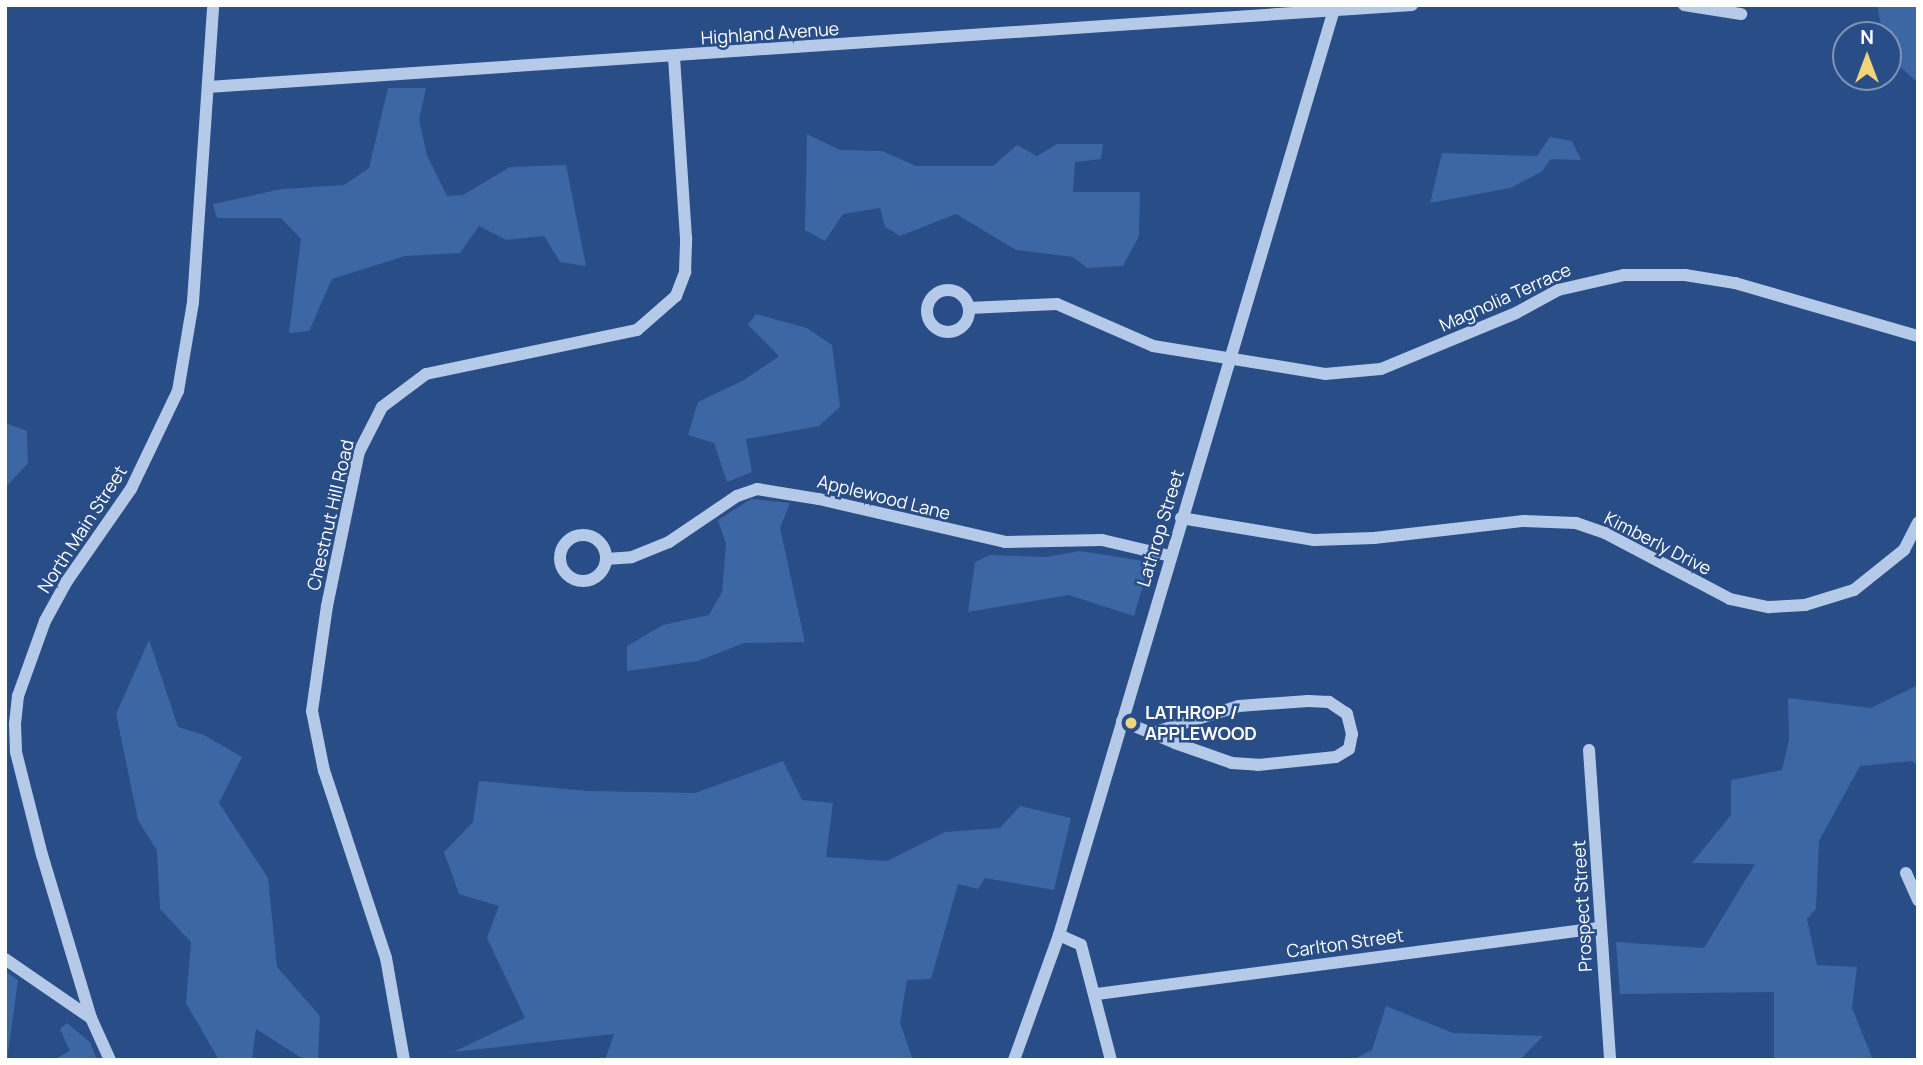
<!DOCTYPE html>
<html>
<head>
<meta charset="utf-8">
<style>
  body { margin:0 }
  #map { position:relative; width:1923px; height:1065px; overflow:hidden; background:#294d87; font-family:Manrope,sans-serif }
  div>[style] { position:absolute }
  .green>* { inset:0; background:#3d66a4 }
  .minor>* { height:12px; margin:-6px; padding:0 6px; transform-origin:6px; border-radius:6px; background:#b5cae8 }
  .minor>.ring { margin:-6px; padding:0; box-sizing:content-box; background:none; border:12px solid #b5cae8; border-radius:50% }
  .dots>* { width:19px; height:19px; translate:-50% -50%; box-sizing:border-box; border:4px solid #294d87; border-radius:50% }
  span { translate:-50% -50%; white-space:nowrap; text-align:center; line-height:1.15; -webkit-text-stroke:5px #294d87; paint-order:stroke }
  .street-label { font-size:18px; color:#fff }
  .poi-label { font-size:18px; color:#fff; font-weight:700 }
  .left { translate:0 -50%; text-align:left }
  .frame { position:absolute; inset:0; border:7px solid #fff; pointer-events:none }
  .north { position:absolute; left:1832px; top:21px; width:70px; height:70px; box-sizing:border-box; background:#294d87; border:2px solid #7f94b7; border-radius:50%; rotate:0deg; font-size:19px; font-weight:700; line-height:28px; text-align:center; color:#fff }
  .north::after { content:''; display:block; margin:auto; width:24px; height:32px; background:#efd47c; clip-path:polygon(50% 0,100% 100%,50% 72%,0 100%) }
</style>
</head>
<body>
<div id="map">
  <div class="green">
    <i style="clip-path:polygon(1877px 5px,1918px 5px,1918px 83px,1896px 63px,1888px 35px,1883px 35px)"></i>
    <i style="clip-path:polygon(388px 88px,426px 88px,419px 120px,427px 155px,447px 196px,463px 195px,510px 167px,566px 165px,586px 266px,560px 262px,544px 236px,506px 240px,479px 226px,460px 253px,405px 256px,332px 279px,309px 331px,289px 333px,301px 239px,281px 218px,217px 218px,213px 204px,282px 189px,344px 185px,369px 168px)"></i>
    <i style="clip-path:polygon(807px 134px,840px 150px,882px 151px,916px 166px,993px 166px,1017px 145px,1037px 156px,1057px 144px,1103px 144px,1101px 159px,1075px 162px,1073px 192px,1140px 192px,1139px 236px,1123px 266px,1087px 268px,1073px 257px,1016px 250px,956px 214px,900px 236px,885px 227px,880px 208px,843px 214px,825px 241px,805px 230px)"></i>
    <i style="clip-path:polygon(1550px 137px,1572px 141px,1581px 160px,1551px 159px,1541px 172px,1510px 188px,1430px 203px,1442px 153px,1537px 156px)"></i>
    <i style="clip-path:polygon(756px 314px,807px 328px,832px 345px,840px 407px,819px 426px,746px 439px,752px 472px,727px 482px,714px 443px,688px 435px,698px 402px,744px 380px,779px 356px,748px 325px)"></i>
    <i style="clip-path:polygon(5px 423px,27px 431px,28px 463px,5px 488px)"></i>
    <i style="clip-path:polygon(751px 499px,790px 503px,780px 528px,805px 642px,744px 643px,698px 661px,627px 671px,627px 646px,663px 625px,709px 615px,722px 592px,726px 544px,718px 520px)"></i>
    <i style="clip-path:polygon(1080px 551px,1150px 562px,1134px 616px,1069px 595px,968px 612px,975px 562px,990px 555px,1046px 557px)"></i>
    <i style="clip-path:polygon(149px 640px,178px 727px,204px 735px,242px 757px,219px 803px,268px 878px,277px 967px,320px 1016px,318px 1060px,305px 1060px,256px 1029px,252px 1060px,219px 1060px,186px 1003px,191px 942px,160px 909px,157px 851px,138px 820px,116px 714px)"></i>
    <i style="clip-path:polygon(1918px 685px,1918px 766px,1912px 761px,1860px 766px,1819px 841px,1816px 909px,1807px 919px,1817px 965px,1857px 967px,1852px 1008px,1873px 1060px,1774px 1060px,1774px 992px,1620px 994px,1616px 942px,1704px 948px,1755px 864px,1692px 863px,1731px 815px,1731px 780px,1782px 770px,1789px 740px,1788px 698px,1871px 708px)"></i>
    <i style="clip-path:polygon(783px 761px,802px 800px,833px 803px,826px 857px,887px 861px,945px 832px,1000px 828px,1020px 806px,1071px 818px,1054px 890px,985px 878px,978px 889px,958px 884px,931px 979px,907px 980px,900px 1023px,913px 1060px,605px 1060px,614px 1034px,453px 1052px,525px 1018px,487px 938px,499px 906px,459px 894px,444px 852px,473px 822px,479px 781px,588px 791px,695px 793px)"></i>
    <i style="clip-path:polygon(5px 971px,18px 980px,7px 1060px,5px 1060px)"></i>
    <i style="clip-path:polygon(1386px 1006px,1453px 1033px,1543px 1036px,1520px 1060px,1352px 1060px,1372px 1050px)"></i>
    <i style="clip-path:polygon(67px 1023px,90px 1042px,97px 1060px,53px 1060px,70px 1051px,60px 1029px)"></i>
  </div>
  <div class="minor">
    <i style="left:1684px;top:5px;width:58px;rotate:9deg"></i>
    <i style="left:208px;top:87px;width:1207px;rotate:-3.9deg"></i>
    <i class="ring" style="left:927px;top:290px;width:30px;height:30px"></i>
    <i style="left:969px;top:308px;width:88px;rotate:-2.6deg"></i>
    <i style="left:1057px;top:304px;width:105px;rotate:23.6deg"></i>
    <i style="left:1153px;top:346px;width:174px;rotate:9.2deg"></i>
    <i style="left:1325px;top:374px;width:56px;rotate:-5.1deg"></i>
    <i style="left:1381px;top:369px;width:146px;rotate:-22.5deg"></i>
    <i style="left:1516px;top:313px;width:48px;rotate:-28.7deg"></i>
    <i style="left:1558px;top:290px;width:68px;rotate:-12.8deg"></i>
    <i style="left:1624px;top:275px;width:61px"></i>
    <i style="left:1685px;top:275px;width:51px;rotate:9.1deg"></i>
    <i style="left:1735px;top:283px;width:191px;rotate:16.2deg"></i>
    <i style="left:1181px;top:518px;width:135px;rotate:9.4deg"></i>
    <i style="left:1314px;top:540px;width:60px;rotate:-1.9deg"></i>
    <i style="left:1374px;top:538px;width:151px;rotate:-6.5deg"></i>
    <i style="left:1524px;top:521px;width:52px;rotate:2.2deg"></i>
    <i style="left:1576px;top:523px;width:31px;rotate:19deg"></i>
    <i style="left:1605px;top:533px;width:141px;rotate:27.8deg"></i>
    <i style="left:1730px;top:599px;width:40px;rotate:12deg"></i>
    <i style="left:1769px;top:607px;width:36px;rotate:-3deg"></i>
    <i style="left:1805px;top:605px;width:51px;rotate:-17deg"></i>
    <i style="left:1854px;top:590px;width:64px;rotate:-38.7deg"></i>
    <i style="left:1904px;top:550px;width:31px;rotate:-63deg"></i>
    <i class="ring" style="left:560px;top:535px;width:34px;height:34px"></i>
    <i style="left:606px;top:559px;width:26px;rotate:-4deg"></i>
    <i style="left:632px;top:557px;width:40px;rotate:-22deg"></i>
    <i style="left:669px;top:542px;width:82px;rotate:-34.1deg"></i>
    <i style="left:737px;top:496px;width:21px;rotate:-19deg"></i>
    <i style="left:757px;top:489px;width:63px;rotate:9.2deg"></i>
    <i style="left:819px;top:499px;width:191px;rotate:13deg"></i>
    <i style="left:1005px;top:542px;width:97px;rotate:-1.2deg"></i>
    <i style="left:1102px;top:540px;width:70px;rotate:13.2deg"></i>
    <i style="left:1122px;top:721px;width:57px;rotate:22.5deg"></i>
    <i style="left:1175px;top:743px;width:60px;rotate:19.3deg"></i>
    <i style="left:1232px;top:763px;width:26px;rotate:4deg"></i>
    <i style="left:1258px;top:765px;width:78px;rotate:-5.9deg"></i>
    <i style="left:1336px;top:757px;width:15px;rotate:-32deg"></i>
    <i style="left:1349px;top:749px;width:15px;rotate:-79deg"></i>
    <i style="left:1352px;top:734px;width:21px;rotate:-104deg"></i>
    <i style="left:1347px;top:714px;width:22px;rotate:-146deg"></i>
    <i style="left:1329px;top:702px;width:21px;rotate:-177deg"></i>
    <i style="left:1308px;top:701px;width:69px;rotate:175.9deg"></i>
    <i style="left:1239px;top:706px;width:91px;rotate:162.8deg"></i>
    <i style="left:1589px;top:750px;width:311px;rotate:86.1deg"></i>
    <i style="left:1906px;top:873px;width:30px;rotate:66deg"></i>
    <i style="left:1059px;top:935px;width:24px;rotate:24deg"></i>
    <i style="left:1081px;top:945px;width:119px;rotate:75.4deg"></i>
    <i style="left:5px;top:959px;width:104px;rotate:34.5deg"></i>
    <i style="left:1097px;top:994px;width:506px;rotate:-7.49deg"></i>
    <i style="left:110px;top:1060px;width:46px;rotate:-114.3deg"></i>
    <i style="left:91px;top:1018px;width:170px;rotate:-106.7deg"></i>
    <i style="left:42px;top:855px;width:106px;rotate:-104.2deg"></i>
    <i style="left:16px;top:752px;width:28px;rotate:-92deg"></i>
    <i style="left:15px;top:724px;width:28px;rotate:-84deg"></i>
    <i style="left:18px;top:696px;width:80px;rotate:-70.2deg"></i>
    <i style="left:45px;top:621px;width:46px;rotate:-61.2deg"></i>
    <i style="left:67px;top:581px;width:112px;rotate:-55.2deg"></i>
    <i style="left:131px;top:489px;width:109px;rotate:-64.4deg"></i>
    <i style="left:178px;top:391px;width:90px;rotate:-80.4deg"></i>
    <i style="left:193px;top:302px;width:298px;rotate:-86.1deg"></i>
    <i style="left:404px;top:1060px;width:104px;rotate:-100deg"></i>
    <i style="left:386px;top:958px;width:197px;rotate:-108.3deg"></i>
    <i style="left:324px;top:771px;width:61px;rotate:-101.3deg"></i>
    <i style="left:312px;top:711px;width:106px;rotate:-81.9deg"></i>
    <i style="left:327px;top:606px;width:157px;rotate:-78.3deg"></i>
    <i style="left:359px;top:452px;width:51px;rotate:-62.9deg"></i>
    <i style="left:382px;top:407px;width:55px;rotate:-36.9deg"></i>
    <i style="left:426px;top:374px;width:216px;rotate:-11.8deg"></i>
    <i style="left:637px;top:330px;width:52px;rotate:-41.1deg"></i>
    <i style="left:676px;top:296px;width:26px;rotate:-69deg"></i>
    <i style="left:685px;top:272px;width:34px;rotate:-88deg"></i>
    <i style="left:686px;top:238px;width:181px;rotate:-93.8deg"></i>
    <i style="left:1014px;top:1060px;width:133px;rotate:-70.2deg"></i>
    <i style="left:1059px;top:935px;width:969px;rotate:-73.45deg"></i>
  </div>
  <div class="dots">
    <i style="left:1131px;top:723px;background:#efd47c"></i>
  </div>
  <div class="street-label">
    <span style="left:770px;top:33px;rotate:-4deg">Highland Avenue</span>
    <span style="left:1505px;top:297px;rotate:-24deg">Magnolia Terrace</span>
    <span style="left:884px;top:497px;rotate:14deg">Applewood Lane</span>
    <span style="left:330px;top:515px;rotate:-77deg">Chestnut Hill Road</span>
    <span style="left:1160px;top:528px;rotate:-73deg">Lathrop Street</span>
    <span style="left:82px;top:529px;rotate:-57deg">North Main Street</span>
    <span style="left:1658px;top:543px;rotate:27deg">Kimberly Drive</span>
    <span style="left:1582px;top:906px;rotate:-93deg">Prospect Street</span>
    <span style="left:1345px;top:943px;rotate:-8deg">Carlton Street</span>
  </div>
  <div class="poi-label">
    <span class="left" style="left:1145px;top:723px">LATHROP /<br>APPLEWOOD</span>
  </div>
  <div class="frame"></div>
  <div class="north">N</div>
</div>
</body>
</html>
